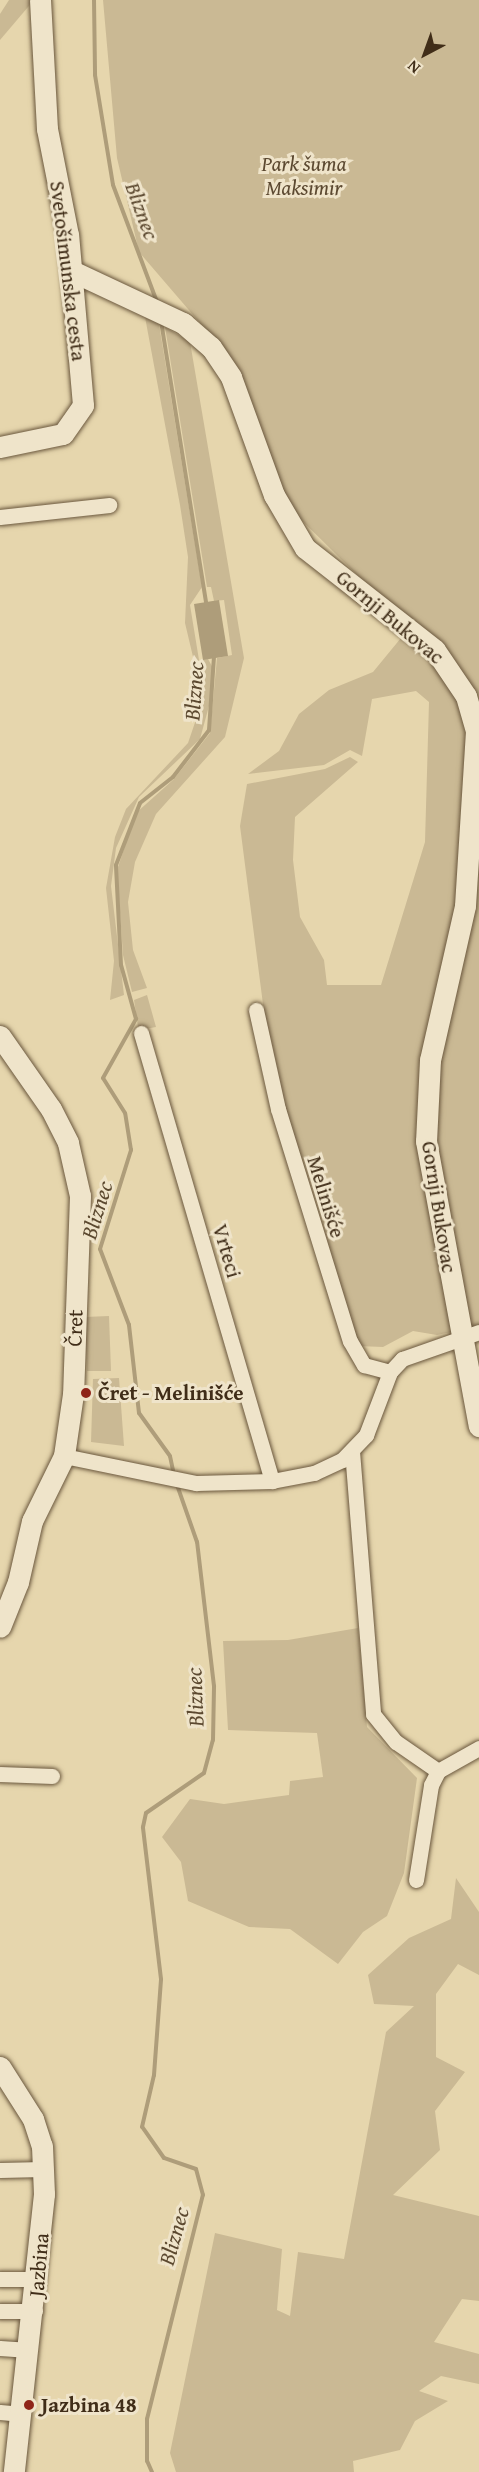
<!DOCTYPE html>
<html>
<head>
<meta charset="utf-8">
<style>
  body { margin:0 }
  #map { position:relative; width:479px; height:2472px; overflow:hidden; background:#e6d6ad; font-family:"Gentium Book Plus",serif }
  div>[style] { position:absolute }
  .green>* { inset:0; background:#cab994 }
  .water>* { inset:0; background:#ae9d7a }
  .stream>* { height:4px; margin:-2px; padding:0 2px; transform-origin:2px; border-radius:2px; background:#ae9d7a }
  .roads { filter:drop-shadow(0 0 2px #6a573d) drop-shadow(0 0 2px #6a573d) }
  .street>* { height:15px; margin:-7.5px; padding:0 7.5px; transform-origin:7.5px; border-radius:7.5px; background:#efe4ca }
  .secondary>* { height:21px; margin:-10.5px; padding:0 10.5px; transform-origin:10.5px; border-radius:10.5px; background:#efe4ca }
  .dots>* { width:16px; height:16px; translate:-50% -50%; box-sizing:border-box; border:3px solid #efe4ca; border-radius:50% }
  span { translate:-50% -50%; white-space:nowrap; text-align:center; line-height:1.15; -webkit-text-stroke:6px #efe4ca; paint-order:stroke }
  .park-label { font-size:21px; color:#5c4931; font-style:italic }
  .street-label { font-size:21px; color:#402d18 }
  .poi-label { font-size:21px; color:#402d18; font-weight:700 }
  .left { translate:0 -50%; text-align:left }
  .water-label { font-size:22px; color:#5c4930; font-style:italic }
  .north { position:absolute; left:395px; top:24px; width:60px; height:60px; -webkit-text-stroke:4px #efe4ca; paint-order:stroke; rotate:221deg; font-size:16px; font-weight:700; line-height:24px; text-align:center; color:#402d18 }
  .north::after { content:''; display:block; margin:auto; width:21px; height:27px; background:#402d18; clip-path:polygon(50% 0,100% 100%,50% 72%,0 100%) }
</style>
</head>
<body>
<div id="map">
  <div class="green">
    <i style="clip-path:polygon(9px 0,34px 0,0 40px,0 14px)"></i>
    <i style="clip-path:polygon(103px 0,479px 0,479px 1326px,437px 1335px,413px 1331px,383px 1347px,358px 1346px,272px 1074px,240px 826px,247px 784px,325px 769px,350px 757px,358px 762px,295px 817px,293px 860px,300px 917px,324px 960px,327px 985px,381px 985px,425px 842px,429px 702px,416px 691px,372px 699px,362px 756px,350px 750px,324px 765px,248px 774px,279px 751px,299px 714px,329px 690px,373px 672px,410px 627px,277px 496px,237px 366px,139px 252px,117px 158px)"></i>
    <i style="clip-path:polygon(145px 317px,159px 324px,202px 587px,190px 605px,199px 660px,208px 659px,213px 668px,212px 695px,200px 739px,139px 797px,116px 848px,111px 886px,124px 995px,110px 1000px,114px 961px,106px 888px,115px 837px,126px 809px,188px 743px,203px 699px,185px 623px,188px 557px,180px 505px)"></i>
    <i style="clip-path:polygon(165px 327px,190px 342px,244px 658px,225px 737px,156px 814px,135px 862px,128px 902px,133px 950px,147px 988px,132px 992px,123px 955px,117px 870px,136px 813px,174px 779px,210px 733px,217px 658px,232px 655px,224px 600px,214px 601px,211px 587px,207px 587px)"></i>
    <i style="clip-path:polygon(147px 995px,156px 1027px,145px 1029px,138px 1027px,134px 1000px)"></i>
    <i style="clip-path:polygon(109px 1316px,111px 1371px,87px 1371px,85px 1317px)"></i>
    <i style="clip-path:polygon(119px 1378px,124px 1446px,91px 1442px,93px 1379px)"></i>
    <i style="clip-path:polygon(358px 1628px,367px 1727px,417px 1778px,404px 1873px,387px 1916px,363px 1932px,338px 1964px,290px 1929px,249px 1927px,188px 1901px,181px 1862px,162px 1837px,190px 1799px,224px 1804px,289px 1795px,290px 1781px,323px 1777px,317px 1733px,228px 1730px,223px 1641px,288px 1640px)"></i>
    <i style="clip-path:polygon(456px 1878px,479px 1912px,479px 1975px,458px 1964px,436px 1994px,436px 2057px,465px 2072px,435px 2111px,440px 2150px,393px 2195px,479px 2216px,479px 2301px,462px 2299px,434px 2342px,479px 2354px,479px 2384px,441px 2376px,419px 2391px,448px 2401px,415px 2421px,400px 2450px,353px 2461px,354px 2472px,176px 2472px,170px 2453px,215px 2233px,282px 2249px,277px 2310px,290px 2316px,298px 2252px,344px 2259px,386px 2032px,414px 2006px,374px 2004px,368px 1975px,409px 1938px,451px 1919px)"></i>
  </div>
  <div class="water">
    <i style="clip-path:polygon(219px 600px,228px 656px,203px 660px,194px 604px)"></i>
  </div>
  <div class="stream">
    <i style="left:94px;top:0;width:75px;rotate:89.2deg"></i>
    <i style="left:95px;top:75px;width:111px;rotate:80.7deg"></i>
    <i style="left:113px;top:185px;width:125px;rotate:69.4deg"></i>
    <i style="left:161px;top:321px;width:290px;rotate:80.9deg"></i>
    <i style="left:174px;top:1475px;width:19px;rotate:-102deg"></i>
    <i style="left:170px;top:1456px;width:53px;rotate:-125.8deg"></i>
    <i style="left:139px;top:1413px;width:89px;rotate:-96.5deg"></i>
    <i style="left:129px;top:1325px;width:81px;rotate:-110.9deg"></i>
    <i style="left:100px;top:1249px;width:104px;rotate:-72.6deg"></i>
    <i style="left:131px;top:1150px;width:37px;rotate:-99deg"></i>
    <i style="left:125px;top:1113px;width:41px;rotate:-122.2deg"></i>
    <i style="left:103px;top:1078px;width:68px;rotate:-60.8deg"></i>
    <i style="left:136px;top:1019px;width:56px;rotate:-105.5deg"></i>
    <i style="left:121px;top:965px;width:100px;rotate:-92.9deg"></i>
    <i style="left:116px;top:865px;width:66px;rotate:-68.8deg"></i>
    <i style="left:140px;top:803px;width:42px;rotate:-38.2deg"></i>
    <i style="left:173px;top:777px;width:59px;rotate:-52.5deg"></i>
    <i style="left:209px;top:730px;width:74px;rotate:-86.1deg"></i>
    <i style="left:152px;top:2472px;width:12px;rotate:-114deg"></i>
    <i style="left:147px;top:2461px;width:42px;rotate:-90deg"></i>
    <i style="left:147px;top:2419px;width:231px;rotate:-76deg"></i>
    <i style="left:203px;top:2195px;width:27px;rotate:-105deg"></i>
    <i style="left:196px;top:2169px;width:34px;rotate:-161deg"></i>
    <i style="left:164px;top:2158px;width:38px;rotate:-125deg"></i>
    <i style="left:142px;top:2127px;width:53px;rotate:-77deg"></i>
    <i style="left:154px;top:2075px;width:96px;rotate:-85.8deg"></i>
    <i style="left:161px;top:1979px;width:153px;rotate:-96.8deg"></i>
    <i style="left:143px;top:1827px;width:14px;rotate:-78deg"></i>
    <i style="left:146px;top:1813px;width:70px;rotate:-34.6deg"></i>
    <i style="left:204px;top:1773px;width:34px;rotate:-75deg"></i>
    <i style="left:213px;top:1740px;width:54px;rotate:-88.9deg"></i>
    <i style="left:214px;top:1686px;width:145px;rotate:-96.7deg"></i>
    <i style="left:197px;top:1542px;width:64px;rotate:-109.3deg"></i>
  </div>
  <div class="roads">
    <div class="street">
      <i style="left:0;top:517px;width:110px;rotate:-6.3deg"></i>
      <i style="left:256px;top:1010px;width:101px;rotate:77.5deg"></i>
      <i style="left:278px;top:1109px;width:243px;rotate:72.8deg"></i>
      <i style="left:350px;top:1341px;width:28px;rotate:60deg"></i>
      <i style="left:364px;top:1365px;width:27px;rotate:15deg"></i>
      <i style="left:141px;top:1033px;width:467px;rotate:73.7deg"></i>
      <i style="left:352px;top:1451px;width:264px;rotate:85.4deg"></i>
      <i style="left:373px;top:1714px;width:36px;rotate:51deg"></i>
      <i style="left:396px;top:1742px;width:51px;rotate:34.6deg"></i>
      <i style="left:64px;top:1456px;width:135px;rotate:11.6deg"></i>
      <i style="left:196px;top:1483px;width:76px;rotate:-1.5deg"></i>
      <i style="left:272px;top:1481px;width:43px;rotate:-10.8deg"></i>
      <i style="left:314px;top:1473px;width:31px;rotate:-25deg"></i>
      <i style="left:342px;top:1460px;width:35px;rotate:-46deg"></i>
      <i style="left:366px;top:1435px;width:67px;rotate:-69.1deg"></i>
      <i style="left:390px;top:1372px;width:18px;rotate:-47deg"></i>
      <i style="left:402px;top:1359px;width:82px;rotate:-19.3deg"></i>
      <i style="left:0;top:1774px;width:52px;rotate:2.2deg"></i>
      <i style="left:416px;top:1880px;width:96px;rotate:-81deg"></i>
      <i style="left:431px;top:1785px;width:16px;rotate:-63deg"></i>
      <i style="left:438px;top:1771px;width:47px;rotate:-29.3deg"></i>
      <i style="left:0;top:2170px;width:43px;rotate:-1.3deg"></i>
      <i style="left:0;top:2279px;width:38px"></i>
      <i style="left:0;top:2311px;width:35px"></i>
      <i style="left:0;top:2348px;width:29px;rotate:4deg"></i>
      <i style="left:0;top:2412px;width:22px;rotate:5deg"></i>
    </div>
    <div class="secondary">
      <i style="left:72px;top:271px;width:123px;rotate:25.1deg"></i>
      <i style="left:183px;top:323px;width:37px;rotate:41deg"></i>
      <i style="left:211px;top:347px;width:36px;rotate:56deg"></i>
      <i style="left:231px;top:377px;width:126px;rotate:70deg"></i>
      <i style="left:274px;top:495px;width:61px;rotate:59.7deg"></i>
      <i style="left:305px;top:548px;width:165px;rotate:38.1deg"></i>
      <i style="left:435px;top:650px;width:55px;rotate:56deg"></i>
      <i style="left:466px;top:696px;width:36px;rotate:74deg"></i>
      <i style="left:476px;top:731px;width:175px;rotate:93.6deg"></i>
      <i style="left:465px;top:906px;width:158px;rotate:102.8deg"></i>
      <i style="left:430px;top:1060px;width:81px;rotate:92.8deg"></i>
      <i style="left:426px;top:1141px;width:290px;rotate:79.5deg"></i>
      <i style="left:0;top:447px;width:64px;rotate:-11.7deg"></i>
      <i style="left:63px;top:434px;width:35px;rotate:-55deg"></i>
      <i style="left:83px;top:405px;width:171px;rotate:-95deg"></i>
      <i style="left:68px;top:235px;width:108px;rotate:-101.2deg"></i>
      <i style="left:47px;top:129px;width:129px;rotate:-93.1deg"></i>
      <i style="left:0;top:1036px;width:89px;rotate:55.1deg"></i>
      <i style="left:51px;top:1109px;width:38px;rotate:63deg"></i>
      <i style="left:68px;top:1143px;width:54px;rotate:77.2deg"></i>
      <i style="left:80px;top:1196px;width:198px;rotate:92deg"></i>
      <i style="left:73px;top:1394px;width:63px;rotate:98.3deg"></i>
      <i style="left:64px;top:1456px;width:72px;rotate:116.2deg"></i>
      <i style="left:32px;top:1521px;width:63px;rotate:102.9deg"></i>
      <i style="left:18px;top:1582px;width:48px;rotate:111.8deg"></i>
      <i style="left:0;top:2067px;width:62px;rotate:57.6deg"></i>
      <i style="left:33px;top:2119px;width:28px;rotate:72deg"></i>
      <i style="left:42px;top:2146px;width:48px;rotate:87.6deg"></i>
      <i style="left:44px;top:2194px;width:280px;rotate:96.2deg"></i>
    </div>
  </div>
  <div class="dots">
    <i style="left:86px;top:1393px;background:#8f2418"></i>
    <i style="left:29px;top:2405px;background:#8f2418"></i>
  </div>
  <div class="park-label">
    <span style="left:304px;top:176px">Park šuma<br>Maksimir</span>
  </div>
  <div class="street-label">
    <span style="left:68px;top:271px;rotate:83deg">Svetošimunska cesta</span>
    <span style="left:390px;top:617px;rotate:40deg">Gornji Bukovac</span>
    <span style="left:326px;top:1197px;rotate:73deg">Melinišće</span>
    <span style="left:439px;top:1207px;rotate:81deg">Gornji Bukovac</span>
    <span style="left:227px;top:1251px;rotate:74deg">Vrteci</span>
    <span style="left:75px;top:1328px;rotate:-88deg">Čret</span>
    <span style="left:39px;top:2265px;rotate:-85deg">Jazbina</span>
  </div>
  <div class="poi-label">
    <span class="left" style="left:98px;top:1393px">Čret - Melinišće</span>
    <span class="left" style="left:41px;top:2405px">Jazbina 48</span>
  </div>
  <div class="water-label">
    <span style="left:142px;top:211px;rotate:70deg">Bliznec</span>
    <span style="left:194px;top:691px;rotate:-86deg">Bliznec</span>
    <span style="left:97px;top:1210px;rotate:-73deg">Bliznec</span>
    <span style="left:195px;top:1697px;rotate:-92deg">Bliznec</span>
    <span style="left:174px;top:2236px;rotate:-74deg">Bliznec</span>
  </div>
  <div class="north">N</div>
</div>
</body>
</html>
